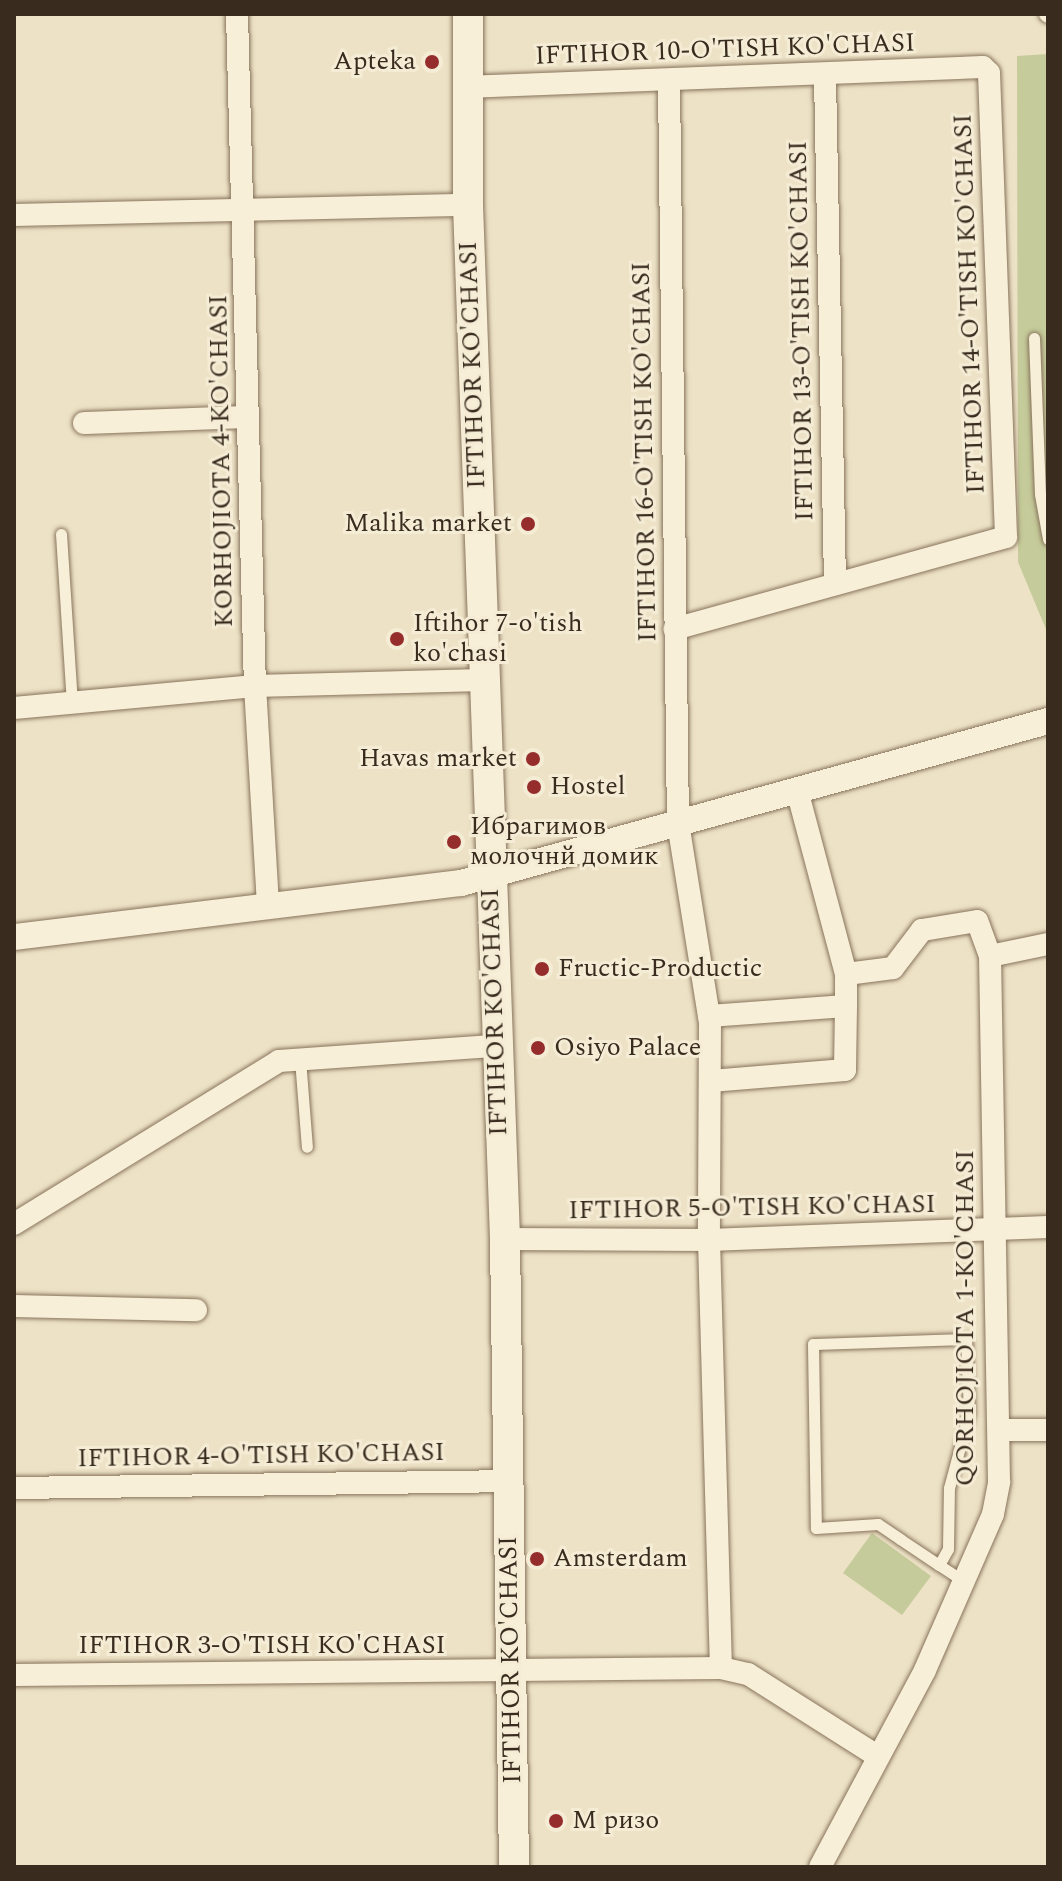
<!DOCTYPE html>
<html>
<head>
<meta charset="utf-8">
<style>
  body { margin:0 }
  #map { position:relative; width:1062px; height:1881px; overflow:hidden; background:#ede2c6; font-family:Spectral,serif }
  div>[style] { position:absolute }
  .green>* { inset:0; background:#c5cb9a }
  .roads { filter:drop-shadow(0 0 2px #88745c) drop-shadow(0 0 2px #88745c) }
  .service>* { height:11px; margin:-5.5px; padding:0 5.5px; transform-origin:5.5px; border-radius:5.5px; background:#f8efd9 }
  .pedestrian>* { height:16px; margin:-8px; padding:0 8px; transform-origin:8px; border-radius:8px; background:#f8efd9 }
  .minor>* { height:22px; margin:-11px; padding:0 11px; transform-origin:11px; border-radius:11px; background:#f8efd9 }
  .tertiary>* { height:26px; margin:-13px; padding:0 13px; transform-origin:13px; border-radius:13px; background:#f8efd9 }
  .secondary>* { height:30px; margin:-15px; padding:0 15px; transform-origin:15px; border-radius:15px; background:#f8efd9 }
  .dots>* { width:22px; height:22px; translate:-50% -50%; box-sizing:border-box; border:4px solid #f5ecd5; border-radius:50% }
  span { translate:-50% -50%; white-space:nowrap; text-align:center; line-height:1.15; -webkit-text-stroke:6px #f5ecd5; paint-order:stroke }
  .street-label { font-size:26px; color:#392c1f }
  .poi-label { font-size:26px; color:#392c1f }
  .right { translate:-100% -50%; text-align:right }
  .left { translate:0 -50%; text-align:left }
  .frame { position:absolute; inset:0; border:16px solid #392c1f; pointer-events:none }
</style>
</head>
<body>
<div id="map">
  <div class="green">
    <i style="clip-path:polygon(1048px 54px,1048px 634px,1018px 562px,1017px 56px)"></i>
    <i style="clip-path:polygon(872px 1533px,931px 1576px,902px 1615px,843px 1573px)"></i>
  </div>
  <div class="roads">
    <div class="service">
      <i style="left:1034px;top:338px;width:156px;rotate:87.8deg"></i>
      <i style="left:1040px;top:494px;width:46px;rotate:79.9deg"></i>
      <i style="left:61px;top:534px;width:168px;rotate:86.3deg"></i>
      <i style="left:300px;top:1059px;width:88px;rotate:85.5deg"></i>
      <i style="left:939px;top:1565px;width:18px;rotate:-61deg"></i>
      <i style="left:948px;top:1549px;width:61px;rotate:-89.1deg"></i>
      <i style="left:949px;top:1488px;width:78px;rotate:-75.1deg"></i>
      <i style="left:969px;top:1413px;width:74px;rotate:-92.3deg"></i>
      <i style="left:966px;top:1339px;width:153px;rotate:178.1deg"></i>
      <i style="left:813px;top:1344px;width:184px;rotate:89.1deg"></i>
      <i style="left:816px;top:1528px;width:62px;rotate:-3.7deg"></i>
      <i style="left:878px;top:1524px;width:27px;rotate:34deg"></i>
      <i style="left:900px;top:1539px;width:47px;rotate:33.7deg"></i>
      <i style="left:939px;top:1565px;width:30px;rotate:33deg"></i>
    </div>
    <div class="pedestrian">
      <i style="left:1047px;top:14px;width:1px;rotate:45deg"></i>
    </div>
    <div class="minor">
      <i style="left:237px;top:14px;width:672px;rotate:88.47deg"></i>
      <i style="left:255px;top:686px;width:221px;rotate:86.6deg"></i>
      <i style="left:825px;top:76px;width:508px;rotate:88.87deg"></i>
      <i style="left:669px;top:80px;width:743px;rotate:89.31deg"></i>
      <i style="left:678px;top:823px;width:202px;rotate:80.9deg"></i>
      <i style="left:710px;top:1022px;width:218px;rotate:90.3deg"></i>
      <i style="left:709px;top:1240px;width:428px;rotate:88.4deg"></i>
      <i style="left:465px;top:87px;width:518px;rotate:-2.21deg"></i>
      <i style="left:983px;top:67px;width:8px;rotate:45deg"></i>
      <i style="left:989px;top:73px;width:464px;rotate:87.9deg"></i>
      <i style="left:1006px;top:537px;width:344px;rotate:164.5deg"></i>
      <i style="left:14px;top:215px;width:454px;rotate:-1.3deg"></i>
      <i style="left:84px;top:423px;width:164px;rotate:-2.1deg"></i>
      <i style="left:14px;top:708px;width:242px;rotate:-5.2deg"></i>
      <i style="left:255px;top:686px;width:228px;rotate:-1.5deg"></i>
      <i style="left:797px;top:790px;width:190px;rotate:75.1deg"></i>
      <i style="left:990px;top:956px;width:59px;rotate:-11.7deg"></i>
      <i style="left:709px;top:1016px;width:137px;rotate:-4.2deg"></i>
      <i style="left:846px;top:1006px;width:64px;rotate:90.9deg"></i>
      <i style="left:845px;top:1070px;width:135px;rotate:175.3deg"></i>
      <i style="left:14px;top:1224px;width:311px;rotate:-31.6deg"></i>
      <i style="left:279px;top:1061px;width:217px;rotate:-4deg"></i>
      <i style="left:505px;top:1239px;width:204px;rotate:0.3deg"></i>
      <i style="left:709px;top:1240px;width:339px;rotate:-2.2deg"></i>
      <i style="left:14px;top:1306px;width:182px;rotate:1.3deg"></i>
      <i style="left:1000px;top:1430px;width:48px"></i>
      <i style="left:14px;top:1488px;width:495px;rotate:-0.8deg"></i>
      <i style="left:14px;top:1675px;width:707px;rotate:-0.57deg"></i>
      <i style="left:721px;top:1668px;width:28px;rotate:13deg"></i>
      <i style="left:748px;top:1674px;width:153px;rotate:32.4deg"></i>
      <i style="left:820px;top:1867px;width:223px;rotate:-61.9deg"></i>
      <i style="left:925px;top:1670px;width:170px;rotate:-66.4deg"></i>
      <i style="left:993px;top:1514px;width:33px;rotate:-79deg"></i>
      <i style="left:999px;top:1482px;width:526px;rotate:-90.98deg"></i>
      <i style="left:990px;top:956px;width:37px;rotate:-110deg"></i>
      <i style="left:977px;top:921px;width:56px;rotate:170.7deg"></i>
      <i style="left:922px;top:930px;width:48px;rotate:127.3deg"></i>
      <i style="left:893px;top:968px;width:47px;rotate:172.7deg"></i>
      <i style="left:846px;top:974px;width:32px;rotate:90deg"></i>
    </div>
    <div class="tertiary">
      <i style="left:14px;top:937px;width:450px;rotate:-6.9deg"></i>
      <i style="left:461px;top:883px;width:609px;rotate:-15.43deg"></i>
    </div>
    <div class="secondary">
      <i style="left:468px;top:14px;width:191px;rotate:90deg"></i>
      <i style="left:468px;top:205px;width:1035px;rotate:87.95deg"></i>
      <i style="left:505px;top:1239px;width:628px;rotate:89.18deg"></i>
    </div>
  </div>
  <div class="dots">
    <i style="left:432px;top:62px;background:#962d2d"></i>
    <i style="left:528px;top:524px;background:#962d2d"></i>
    <i style="left:397px;top:639px;background:#962d2d"></i>
    <i style="left:533px;top:759px;background:#962d2d"></i>
    <i style="left:534px;top:787px;background:#962d2d"></i>
    <i style="left:454px;top:842px;background:#962d2d"></i>
    <i style="left:542px;top:969px;background:#962d2d"></i>
    <i style="left:538px;top:1048px;background:#962d2d"></i>
    <i style="left:537px;top:1559px;background:#962d2d"></i>
    <i style="left:556px;top:1821px;background:#962d2d"></i>
  </div>
  <div class="street-label">
    <span style="left:725px;top:50px;rotate:-2deg">IFTIHOR 10-O'TISH KO'CHASI</span>
    <span style="left:970px;top:304px;rotate:-92deg">IFTIHOR 14-O'TISH KO'CHASI</span>
    <span style="left:802px;top:331px;rotate:-91deg">IFTIHOR 13-O'TISH KO'CHASI</span>
    <span style="left:473px;top:365px;rotate:-92deg">IFTIHOR KO'CHASI</span>
    <span style="left:645px;top:452px;rotate:-91deg">IFTIHOR 16-O'TISH KO'CHASI</span>
    <span style="left:222px;top:461px;rotate:-91deg">KORHOJIOTA 4-KO'CHASI</span>
    <span style="left:495px;top:1012px;rotate:-92deg">IFTIHOR KO'CHASI</span>
    <span style="left:752px;top:1208px;rotate:-1deg">IFTIHOR 5-O'TISH KO'CHASI</span>
    <span style="left:966px;top:1318px;rotate:-90deg">QORHOJIOTA 1-KO'CHASI</span>
    <span style="left:261px;top:1456px;rotate:-1deg">IFTIHOR 4-O'TISH KO'CHASI</span>
    <span style="left:262px;top:1646px">IFTIHOR 3-O'TISH KO'CHASI</span>
    <span style="left:511px;top:1660px;rotate:-91deg">IFTIHOR KO'CHASI</span>
  </div>
  <div class="poi-label">
    <span class="right" style="left:416px;top:62px">Apteka</span>
    <span class="right" style="left:512px;top:524px">Malika market</span>
    <span class="left" style="left:413px;top:639px">Iftihor 7-o'tish<br>ko'chasi</span>
    <span class="right" style="left:517px;top:759px">Havas market</span>
    <span class="left" style="left:550px;top:787px">Hostel</span>
    <span class="left" style="left:470px;top:842px">Ибрагимов<br>молочнй домик</span>
    <span class="left" style="left:558px;top:969px">Fructic-Productic</span>
    <span class="left" style="left:554px;top:1048px">Osiyo Palace</span>
    <span class="left" style="left:553px;top:1559px">Amsterdam</span>
    <span class="left" style="left:572px;top:1821px">М ризо</span>
  </div>
  <div class="frame"></div>
</div>
</body>
</html>
